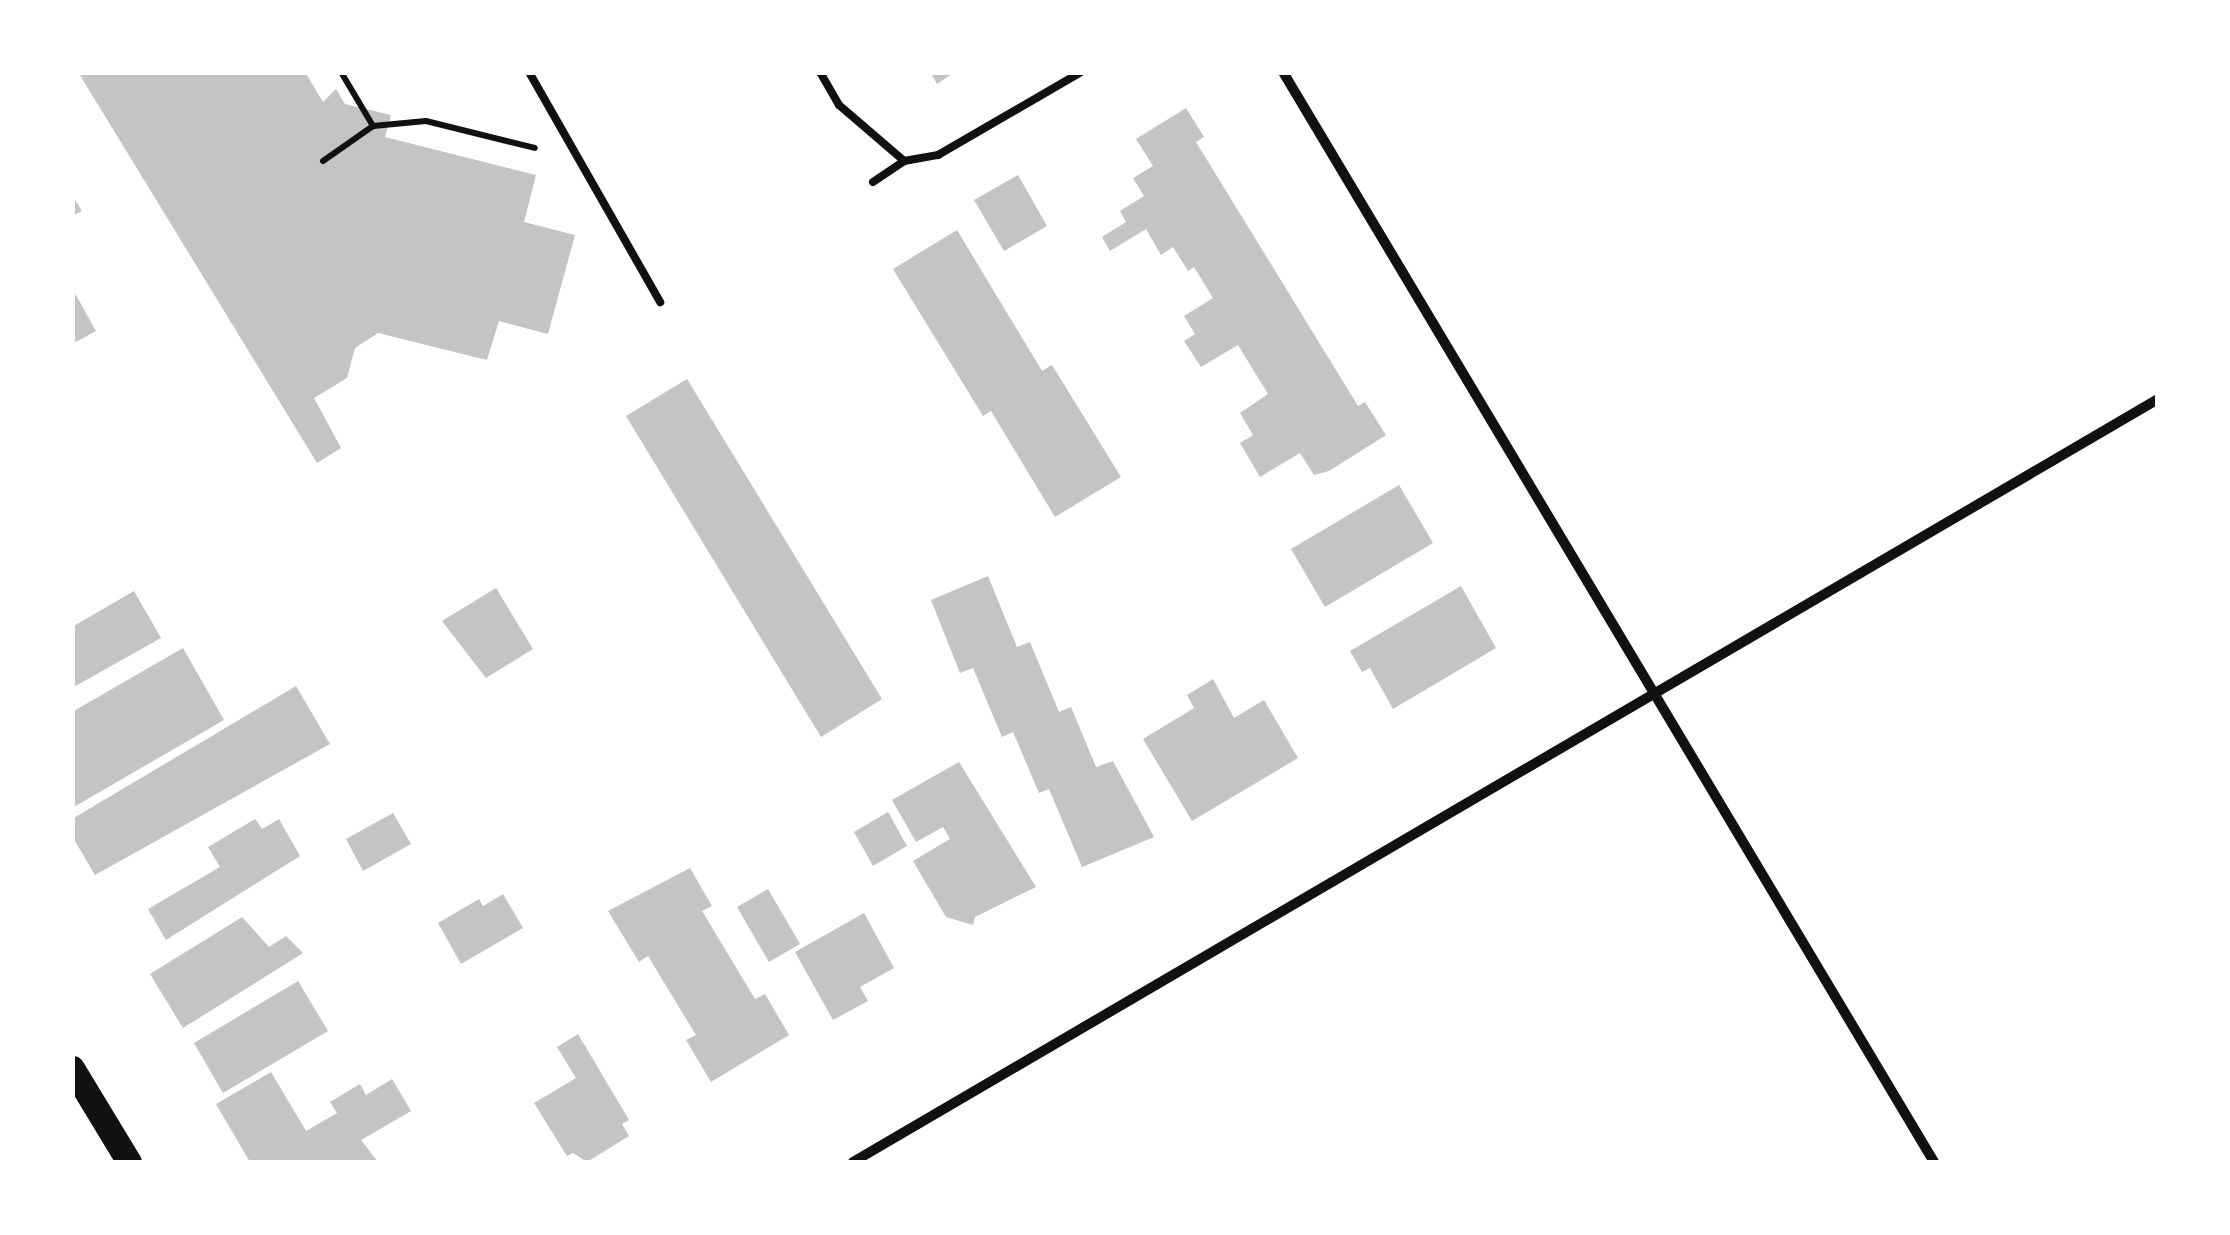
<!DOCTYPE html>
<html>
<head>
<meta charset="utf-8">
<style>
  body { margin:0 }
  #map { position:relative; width:2230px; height:1235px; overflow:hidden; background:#fff; font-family:Helvetica,sans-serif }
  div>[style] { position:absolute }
  .building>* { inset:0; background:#c4c4c4 }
  .path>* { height:6px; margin:-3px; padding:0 3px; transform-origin:3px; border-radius:3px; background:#111 }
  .service>* { height:8px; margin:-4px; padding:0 4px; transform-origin:4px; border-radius:4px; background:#111 }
  .minor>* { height:10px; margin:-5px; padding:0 5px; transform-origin:5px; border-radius:5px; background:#111 }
  .primary>* { height:25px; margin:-12.5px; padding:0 12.5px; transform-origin:12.5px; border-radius:12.5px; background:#111 }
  span { translate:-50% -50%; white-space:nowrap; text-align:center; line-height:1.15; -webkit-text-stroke:9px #fff; paint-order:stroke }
  .frame { position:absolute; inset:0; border:75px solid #fff; pointer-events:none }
</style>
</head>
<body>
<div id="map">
  <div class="building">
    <i style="clip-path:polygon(78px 72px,305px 72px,323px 102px,336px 89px,345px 104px,391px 115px,385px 137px,536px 175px,524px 222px,575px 235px,548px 334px,499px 321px,487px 360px,378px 333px,355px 348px,347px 378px,314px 398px,341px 448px,317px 463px)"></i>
    <i style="clip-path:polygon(930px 72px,955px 72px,937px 84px)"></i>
    <i style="clip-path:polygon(1186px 108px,1204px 137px,1196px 142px,1358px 406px,1365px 402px,1386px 435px,1329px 471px,1314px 475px,1300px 453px,1260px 477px,1240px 443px,1253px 435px,1240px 413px,1268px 394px,1238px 345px,1201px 367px,1184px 341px,1195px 334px,1184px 316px,1213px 298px,1194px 267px,1188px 271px,1173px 247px,1161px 255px,1146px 229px,1110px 251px,1102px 237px,1126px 222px,1120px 211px,1144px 196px,1133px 178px,1153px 166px,1136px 139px)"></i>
    <i style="clip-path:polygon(1018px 175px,1047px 226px,1004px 251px,974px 200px)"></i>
    <i style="clip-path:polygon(72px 195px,82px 211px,72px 216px)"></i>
    <i style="clip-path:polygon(957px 230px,1042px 371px,1052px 365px,1121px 477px,1055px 517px,991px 411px,983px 416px,893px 269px)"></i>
    <i style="clip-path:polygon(72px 288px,96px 331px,72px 344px)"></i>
    <i style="clip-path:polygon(687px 379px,882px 699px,821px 737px,626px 416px)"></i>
    <i style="clip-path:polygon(1399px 485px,1433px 543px,1325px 607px,1291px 549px)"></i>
    <i style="clip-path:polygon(988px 576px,1017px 647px,1030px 642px,1059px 712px,1071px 707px,1096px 767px,1113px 761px,1154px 837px,1082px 867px,1049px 789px,1039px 793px,1013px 732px,1002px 737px,973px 668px,960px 673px,931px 600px)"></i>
    <i style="clip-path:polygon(1461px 586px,1496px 648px,1393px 709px,1370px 668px,1362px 672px,1350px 651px)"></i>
    <i style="clip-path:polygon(496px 588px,533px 649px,486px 678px,442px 621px)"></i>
    <i style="clip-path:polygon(134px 591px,161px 638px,72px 688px,72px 627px)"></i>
    <i style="clip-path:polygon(183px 648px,224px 720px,72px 808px,72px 712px)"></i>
    <i style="clip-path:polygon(1213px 679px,1234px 718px,1264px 700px,1298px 758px,1192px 821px,1143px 739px,1194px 708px,1187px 695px)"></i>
    <i style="clip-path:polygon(296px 686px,330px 744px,95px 875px,72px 836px,72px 819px)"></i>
    <i style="clip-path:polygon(959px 762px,1036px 887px,975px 917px,973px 925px,946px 917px,913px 861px,950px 839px,943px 827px,916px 842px,892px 800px)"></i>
    <i style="clip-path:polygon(888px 812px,907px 846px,873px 866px,854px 832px)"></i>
    <i style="clip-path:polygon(393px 813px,411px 844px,363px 871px,346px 839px)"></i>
    <i style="clip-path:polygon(255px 819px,262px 829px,279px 819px,300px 856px,166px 940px,148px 909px,220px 867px,208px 847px)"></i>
    <i style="clip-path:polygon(690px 868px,712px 906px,702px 911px,755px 999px,765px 994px,789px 1035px,711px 1082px,686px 1040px,696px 1035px,648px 956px,639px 962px,608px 911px)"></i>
    <i style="clip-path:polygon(768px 889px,800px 944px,769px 962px,737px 907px)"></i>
    <i style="clip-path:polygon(503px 894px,523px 928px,461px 964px,438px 923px,479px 899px,483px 906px)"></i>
    <i style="clip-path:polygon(864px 913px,894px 968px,860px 987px,868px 1001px,833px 1020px,795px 952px)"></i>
    <i style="clip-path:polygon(242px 917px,269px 947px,286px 936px,303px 953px,183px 1028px,150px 974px)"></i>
    <i style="clip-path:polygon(298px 981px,328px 1031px,223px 1093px,194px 1043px)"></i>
    <i style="clip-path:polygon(578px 1034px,629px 1120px,622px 1124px,629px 1136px,587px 1162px,573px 1153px,567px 1156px,534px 1103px,576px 1078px,557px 1047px)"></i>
    <i style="clip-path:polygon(271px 1072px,306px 1131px,337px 1113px,330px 1102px,360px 1084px,366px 1095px,392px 1079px,411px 1111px,361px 1140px,378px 1162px,250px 1162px,216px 1104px)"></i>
  </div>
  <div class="path">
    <i style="left:341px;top:72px;width:63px;rotate:59.3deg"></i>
    <i style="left:373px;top:126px;width:53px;rotate:-5.4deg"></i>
    <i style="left:426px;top:121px;width:112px;rotate:13.9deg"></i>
    <i style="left:323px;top:161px;width:61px;rotate:-35deg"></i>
  </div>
  <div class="service">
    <i style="left:529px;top:72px;width:265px;rotate:60.3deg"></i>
    <i style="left:820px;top:72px;width:38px;rotate:60deg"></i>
    <i style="left:839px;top:105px;width:86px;rotate:40.7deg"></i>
    <i style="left:873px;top:182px;width:37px;rotate:-34deg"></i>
    <i style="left:904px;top:161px;width:35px;rotate:-10deg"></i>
    <i style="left:938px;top:155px;width:165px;rotate:-30.1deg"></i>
  </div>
  <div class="minor">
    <i style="left:1283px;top:72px;width:1270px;rotate:59.15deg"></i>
    <i style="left:853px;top:1162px;width:1512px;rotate:-30.31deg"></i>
  </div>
  <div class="primary">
    <i style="left:72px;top:1068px;width:110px;rotate:58.8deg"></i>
  </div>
  <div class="frame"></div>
</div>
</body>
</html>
